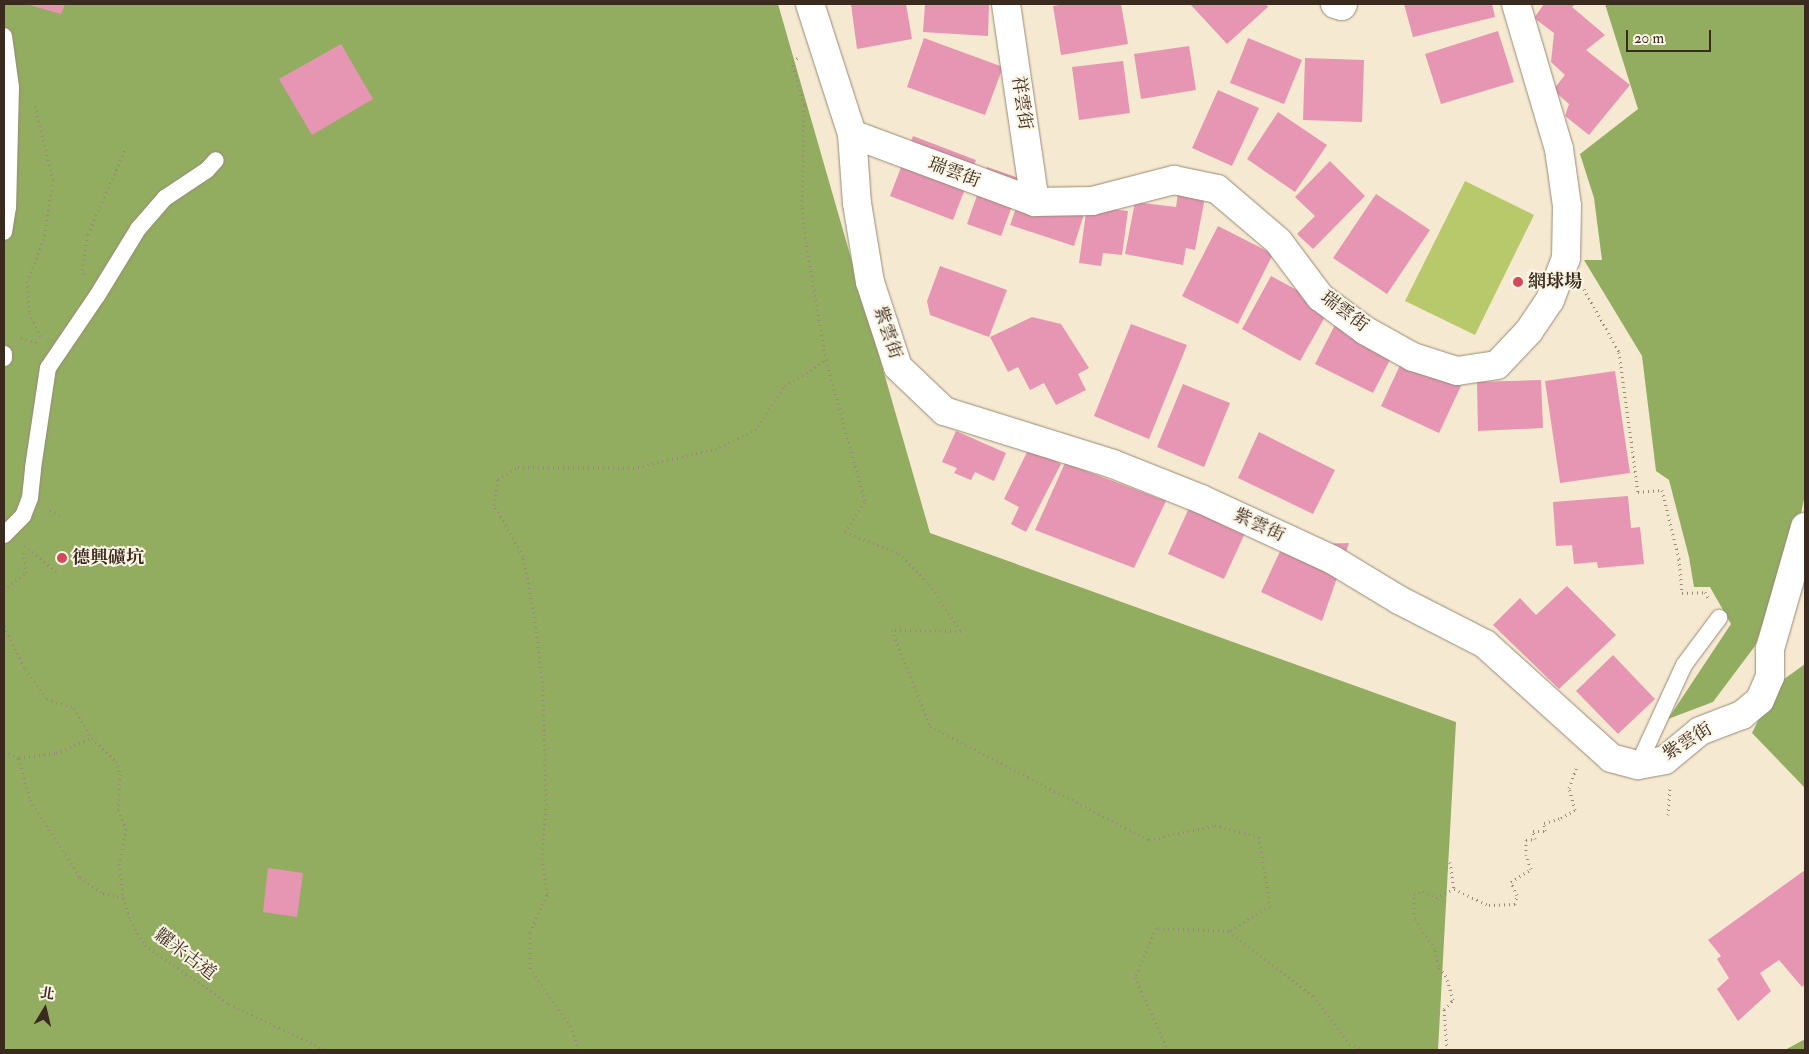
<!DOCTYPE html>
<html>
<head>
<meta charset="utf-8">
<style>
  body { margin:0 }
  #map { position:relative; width:1809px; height:1054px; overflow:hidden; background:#f6e9d1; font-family:"IM FELL Double Pica","Noto Serif TC",serif }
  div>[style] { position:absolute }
  .green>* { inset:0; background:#b8c96c }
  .forest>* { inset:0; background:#92ad60 }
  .building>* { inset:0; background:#e696b3 }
  .path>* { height:3px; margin-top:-1.5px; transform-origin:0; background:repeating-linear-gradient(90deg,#988a78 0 1px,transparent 0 5px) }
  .roads { filter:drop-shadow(0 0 1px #988a78) drop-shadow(0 0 1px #988a78) }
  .lane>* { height:16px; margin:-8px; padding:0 8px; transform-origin:8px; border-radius:8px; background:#fff }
  .street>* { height:28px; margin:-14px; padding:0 14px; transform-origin:14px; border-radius:14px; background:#fff }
  .dots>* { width:14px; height:14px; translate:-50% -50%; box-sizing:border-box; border:2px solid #fcf5e5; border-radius:50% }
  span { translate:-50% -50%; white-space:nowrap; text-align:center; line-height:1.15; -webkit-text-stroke:4px #fcf5e5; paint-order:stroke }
  .street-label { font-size:18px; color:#3b2a1e }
  .poi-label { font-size:18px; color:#3b2a1e; font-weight:700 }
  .left { translate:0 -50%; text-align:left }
  .frame { position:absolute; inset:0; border:5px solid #3b2a1e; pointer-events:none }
  .north { position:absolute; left:20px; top:984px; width:50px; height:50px; -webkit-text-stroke:4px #fcf5e5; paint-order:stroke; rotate:9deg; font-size:14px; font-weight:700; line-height:20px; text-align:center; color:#3b2a1e }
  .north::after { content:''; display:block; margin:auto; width:18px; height:22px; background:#3b2a1e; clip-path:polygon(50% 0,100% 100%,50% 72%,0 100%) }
  .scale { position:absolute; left:1626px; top:30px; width:85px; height:22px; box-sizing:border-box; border:2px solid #3b2a1e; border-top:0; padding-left:6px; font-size:15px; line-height:18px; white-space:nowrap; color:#3b2a1e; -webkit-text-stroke:4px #fcf5e5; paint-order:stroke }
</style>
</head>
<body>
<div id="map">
  <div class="green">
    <i style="clip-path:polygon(1465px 181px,1534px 215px,1475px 335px,1405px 301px)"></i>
  </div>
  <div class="forest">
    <i style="clip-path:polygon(4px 4px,778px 4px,930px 533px,1456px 722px,1438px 1050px,4px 1050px)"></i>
    <i style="clip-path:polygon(1605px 4px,1805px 4px,1805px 495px,1798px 527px,1755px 646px,1713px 702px,1668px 719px,1731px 624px,1710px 587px,1694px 587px,1689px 557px,1669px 480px,1656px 471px,1642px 356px,1584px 260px,1602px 260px,1594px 198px,1580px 154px,1638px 109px)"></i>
    <i style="clip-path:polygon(1805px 664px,1805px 788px,1752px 733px,1776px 685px)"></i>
    <i style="clip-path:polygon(1805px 1039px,1805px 1050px,1785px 1050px)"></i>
  </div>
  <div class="building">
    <i style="clip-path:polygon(26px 4px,65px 4px,61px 14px)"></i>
    <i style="clip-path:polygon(851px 4px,906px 4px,912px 39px,857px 49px)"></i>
    <i style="clip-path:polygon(925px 4px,989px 4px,988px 36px,923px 32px)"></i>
    <i style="clip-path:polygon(1066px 4px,1121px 4px,1128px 44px,1061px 55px,1053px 6px)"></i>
    <i style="clip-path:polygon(1190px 4px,1266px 4px,1268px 7px,1227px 44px)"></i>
    <i style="clip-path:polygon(1404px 4px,1492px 4px,1495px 17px,1413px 37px)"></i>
    <i style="clip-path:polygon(1544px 4px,1575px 4px,1572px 7px,1605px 35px,1586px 50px,1630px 85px,1589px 135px,1565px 116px,1569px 104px,1553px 90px,1565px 75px,1551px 62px,1554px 33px,1534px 18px)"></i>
    <i style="clip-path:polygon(1498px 31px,1514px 82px,1441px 104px,1425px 54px)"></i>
    <i style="clip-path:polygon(924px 38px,1003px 67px,985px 115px,907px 87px)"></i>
    <i style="clip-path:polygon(1248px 38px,1302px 60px,1284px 104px,1230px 83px)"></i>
    <i style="clip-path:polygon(341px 44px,373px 99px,312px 135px,279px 79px)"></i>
    <i style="clip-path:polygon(1189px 46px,1196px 90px,1141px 99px,1134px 54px)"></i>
    <i style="clip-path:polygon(1305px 58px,1364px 60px,1362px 122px,1303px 120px)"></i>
    <i style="clip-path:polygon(1123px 61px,1130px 113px,1079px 120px,1072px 67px)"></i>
    <i style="clip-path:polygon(1218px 90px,1259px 108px,1232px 166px,1192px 148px)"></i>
    <i style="clip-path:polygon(1278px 112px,1327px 145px,1295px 192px,1247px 159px)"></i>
    <i style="clip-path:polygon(913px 136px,976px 160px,953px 220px,890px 196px)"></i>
    <i style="clip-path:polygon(1330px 161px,1365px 196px,1313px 249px,1297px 234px,1315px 216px,1295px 197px)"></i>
    <i style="clip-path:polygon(987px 167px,1022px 179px,1001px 236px,967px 224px)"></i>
    <i style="clip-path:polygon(1179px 186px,1206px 192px,1195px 250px,1186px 248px,1183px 265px,1125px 254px,1135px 202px,1176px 207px)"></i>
    <i style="clip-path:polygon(1021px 194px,1084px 214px,1074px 246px,1010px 225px)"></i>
    <i style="clip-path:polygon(1376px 194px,1430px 230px,1387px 294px,1333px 258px)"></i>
    <i style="clip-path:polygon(1087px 206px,1128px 211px,1122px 255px,1103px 253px,1101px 266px,1079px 263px)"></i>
    <i style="clip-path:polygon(1218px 226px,1273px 254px,1238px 324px,1182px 296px)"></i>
    <i style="clip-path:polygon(940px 266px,1007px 290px,989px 337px,930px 315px,927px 301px)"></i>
    <i style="clip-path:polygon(1271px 276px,1330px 308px,1300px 361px,1242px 329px)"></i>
    <i style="clip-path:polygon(1341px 313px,1399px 342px,1373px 393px,1315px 364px)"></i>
    <i style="clip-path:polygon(1032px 317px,1061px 324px,1089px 368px,1078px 374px,1086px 390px,1056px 405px,1044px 383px,1030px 390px,1018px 367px,1008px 372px,990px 337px)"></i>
    <i style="clip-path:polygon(1131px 324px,1187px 345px,1149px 439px,1094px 416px)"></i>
    <i style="clip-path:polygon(1409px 346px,1467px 373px,1439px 433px,1381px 406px)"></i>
    <i style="clip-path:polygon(1615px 371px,1630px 473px,1560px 483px,1545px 381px)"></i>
    <i style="clip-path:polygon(1541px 380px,1543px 428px,1478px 431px,1477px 382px)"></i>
    <i style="clip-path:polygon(1183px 384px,1230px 403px,1204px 467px,1157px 447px)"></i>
    <i style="clip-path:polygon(956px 431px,1006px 453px,994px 481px,975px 472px,971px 480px,954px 473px,957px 468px,942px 462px)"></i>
    <i style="clip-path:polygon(1259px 432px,1335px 470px,1313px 514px,1238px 478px)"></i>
    <i style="clip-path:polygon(1029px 448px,1061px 464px,1026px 532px,1011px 524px,1019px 507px,1004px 499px)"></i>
    <i style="clip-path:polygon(1065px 463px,1166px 501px,1134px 568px,1035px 530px)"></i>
    <i style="clip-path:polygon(1628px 496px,1631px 528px,1640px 527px,1644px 564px,1598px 568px,1597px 562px,1574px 564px,1572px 545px,1556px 546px,1553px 502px)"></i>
    <i style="clip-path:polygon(1189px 508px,1245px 533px,1224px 579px,1168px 554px)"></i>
    <i style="clip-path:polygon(1349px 543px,1322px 621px,1261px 592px,1283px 545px)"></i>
    <i style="clip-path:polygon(1567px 586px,1616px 635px,1559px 689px,1493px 625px,1520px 598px,1536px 615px)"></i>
    <i style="clip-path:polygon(1613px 655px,1655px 699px,1618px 734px,1576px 691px)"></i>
    <i style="clip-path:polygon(268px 868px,303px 873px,297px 917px,263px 912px)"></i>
    <i style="clip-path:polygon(1805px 870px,1805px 984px,1802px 987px,1779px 960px,1760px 973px,1771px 991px,1738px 1021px,1717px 989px,1729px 978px,1717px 959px,1721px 956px,1708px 940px)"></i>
  </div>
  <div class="path">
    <i style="left:35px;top:106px;width:76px;rotate:76.3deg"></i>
    <i style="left:53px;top:180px;width:60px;rotate:98.7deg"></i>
    <i style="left:44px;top:239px;width:45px;rotate:112deg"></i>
    <i style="left:27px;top:281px;width:32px;rotate:86deg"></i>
    <i style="left:29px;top:313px;width:28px;rotate:63deg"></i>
    <i style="left:84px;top:274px;width:4px;rotate:-117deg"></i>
    <i style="left:82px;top:270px;width:36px;rotate:-81deg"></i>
    <i style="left:88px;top:234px;width:92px;rotate:-66.2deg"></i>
    <i style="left:1584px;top:289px;width:72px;rotate:60.9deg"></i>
    <i style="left:1619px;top:352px;width:141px;rotate:82.3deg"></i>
    <i style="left:1638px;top:492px;width:24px;rotate:-5deg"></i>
    <i style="left:1662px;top:490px;width:71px;rotate:76.2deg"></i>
    <i style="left:1679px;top:559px;width:34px;rotate:85deg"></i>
    <i style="left:1682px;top:593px;width:23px;rotate:-2deg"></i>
    <i style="left:1705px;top:592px;width:8px;rotate:60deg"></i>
    <i style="left:21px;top:338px;width:19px;rotate:18deg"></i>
    <i style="left:826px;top:360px;width:147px;rotate:74.6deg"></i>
    <i style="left:865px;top:502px;width:36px;rotate:124deg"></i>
    <i style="left:845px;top:532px;width:58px;rotate:21.3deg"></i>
    <i style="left:899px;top:553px;width:43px;rotate:45.9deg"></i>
    <i style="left:929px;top:584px;width:57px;rotate:55.8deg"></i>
    <i style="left:961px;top:631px;width:69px;rotate:-179.2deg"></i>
    <i style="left:892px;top:630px;width:103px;rotate:68.4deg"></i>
    <i style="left:930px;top:726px;width:247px;rotate:27.5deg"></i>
    <i style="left:1149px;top:840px;width:68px;rotate:-12.8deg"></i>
    <i style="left:1215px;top:825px;width:46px;rotate:15.3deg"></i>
    <i style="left:1259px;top:837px;width:70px;rotate:80.9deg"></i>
    <i style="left:1270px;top:906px;width:48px;rotate:148.6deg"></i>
    <i style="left:1229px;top:931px;width:73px;rotate:-177.6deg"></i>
    <i style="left:1156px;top:928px;width:53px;rotate:113.2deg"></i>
    <i style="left:1135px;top:977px;width:80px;rotate:65.7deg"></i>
    <i style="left:50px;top:510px;width:11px;rotate:27deg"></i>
    <i style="left:25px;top:545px;width:41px;rotate:41.1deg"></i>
    <i style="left:4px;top:590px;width:28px;rotate:-38deg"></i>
    <i style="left:26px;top:573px;width:24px;rotate:-97deg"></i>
    <i style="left:4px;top:626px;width:48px;rotate:64deg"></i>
    <i style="left:25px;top:669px;width:37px;rotate:54deg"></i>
    <i style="left:47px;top:699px;width:28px;rotate:18deg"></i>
    <i style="left:74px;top:708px;width:35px;rotate:59deg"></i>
    <i style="left:92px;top:738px;width:33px;rotate:44deg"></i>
    <i style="left:116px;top:761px;width:14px;rotate:73deg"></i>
    <i style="left:120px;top:774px;width:36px;rotate:93deg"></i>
    <i style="left:118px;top:810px;width:21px;rotate:67deg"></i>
    <i style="left:126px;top:829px;width:36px;rotate:101deg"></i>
    <i style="left:119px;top:864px;width:34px;rotate:83deg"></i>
    <i style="left:123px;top:898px;width:23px;rotate:72deg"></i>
    <i style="left:130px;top:920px;width:29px;rotate:59deg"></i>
    <i style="left:145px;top:945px;width:103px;rotate:35.1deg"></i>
    <i style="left:229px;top:1004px;width:107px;rotate:25.4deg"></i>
    <i style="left:4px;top:751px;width:17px;rotate:25deg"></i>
    <i style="left:19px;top:758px;width:37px;rotate:-8deg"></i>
    <i style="left:56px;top:753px;width:39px;rotate:-23deg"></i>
    <i style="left:19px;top:758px;width:43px;rotate:75.3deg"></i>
    <i style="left:30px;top:800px;width:92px;rotate:57deg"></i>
    <i style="left:80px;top:877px;width:28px;rotate:35deg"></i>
    <i style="left:103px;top:893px;width:21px;rotate:14deg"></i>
    <i style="left:1668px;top:815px;width:28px;rotate:-86deg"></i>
    <i style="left:1450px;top:862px;width:27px;rotate:82deg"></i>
    <i style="left:1454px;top:889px;width:38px;rotate:25deg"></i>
    <i style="left:1489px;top:905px;width:26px;rotate:-2deg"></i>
    <i style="left:1515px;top:904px;width:9px;rotate:-77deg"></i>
    <i style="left:1517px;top:895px;width:14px;rotate:-115deg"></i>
    <i style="left:1511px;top:882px;width:24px;rotate:-33deg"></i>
    <i style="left:1531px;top:869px;width:15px;rotate:-110deg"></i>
    <i style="left:1526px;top:855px;width:15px;rotate:-90deg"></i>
    <i style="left:1526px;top:840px;width:9px;rotate:-6deg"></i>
    <i style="left:1535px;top:839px;width:8px;rotate:-104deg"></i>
    <i style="left:1533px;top:831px;width:12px"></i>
    <i style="left:1545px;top:831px;width:8px;rotate:-97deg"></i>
    <i style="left:1544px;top:823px;width:18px;rotate:-16deg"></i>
    <i style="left:1561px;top:818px;width:16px;rotate:-30deg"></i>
    <i style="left:1575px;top:810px;width:23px;rotate:-105deg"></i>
    <i style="left:1569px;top:788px;width:23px;rotate:-70deg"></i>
    <i style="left:1229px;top:931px;width:106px;rotate:37.7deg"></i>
    <i style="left:1313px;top:996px;width:60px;rotate:53.1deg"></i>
    <i style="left:1349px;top:1044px;width:17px;rotate:21deg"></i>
    <i style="left:579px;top:1050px;width:25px;rotate:-108deg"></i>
    <i style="left:571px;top:1026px;width:70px;rotate:-125.7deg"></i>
    <i style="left:530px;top:969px;width:37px;rotate:-90deg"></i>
    <i style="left:530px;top:932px;width:42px;rotate:-65.9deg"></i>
    <i style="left:547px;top:894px;width:35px;rotate:-98deg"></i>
    <i style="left:542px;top:859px;width:54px;rotate:-85.8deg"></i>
    <i style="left:546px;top:805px;width:118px;rotate:-91.5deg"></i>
    <i style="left:543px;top:687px;width:75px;rotate:-96.9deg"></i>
    <i style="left:534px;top:613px;width:58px;rotate:-100.9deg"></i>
    <i style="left:523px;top:556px;width:59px;rotate:-119.6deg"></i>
    <i style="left:494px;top:505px;width:26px;rotate:-81deg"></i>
    <i style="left:498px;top:479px;width:23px;rotate:-31deg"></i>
    <i style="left:518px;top:467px;width:115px;rotate:0.5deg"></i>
    <i style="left:633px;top:468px;width:84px;rotate:-13deg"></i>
    <i style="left:715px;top:449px;width:44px;rotate:-25.4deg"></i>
    <i style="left:755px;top:430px;width:53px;rotate:-55.7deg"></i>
    <i style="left:785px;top:386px;width:49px;rotate:-32.4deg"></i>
    <i style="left:826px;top:360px;width:119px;rotate:-99.7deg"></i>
    <i style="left:806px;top:243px;width:37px;rotate:-96deg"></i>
    <i style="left:802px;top:206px;width:101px;rotate:-88.9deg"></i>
    <i style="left:804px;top:105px;width:41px;rotate:-105.8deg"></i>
    <i style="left:793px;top:66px;width:4px;rotate:-90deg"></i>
    <i style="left:793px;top:62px;width:8px;rotate:-40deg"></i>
    <i style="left:1447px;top:1050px;width:41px;rotate:-94.2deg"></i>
    <i style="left:1444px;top:1009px;width:13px;rotate:-45deg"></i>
    <i style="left:1453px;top:1000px;width:25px;rotate:-106deg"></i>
    <i style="left:1446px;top:976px;width:13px;rotate:-129deg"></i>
    <i style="left:1438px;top:966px;width:17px;rotate:-100deg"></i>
    <i style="left:1435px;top:949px;width:37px;rotate:-124deg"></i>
    <i style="left:1414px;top:918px;width:24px;rotate:-90deg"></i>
    <i style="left:1414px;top:894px;width:9px;rotate:-18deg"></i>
    <i style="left:1423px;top:891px;width:15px;rotate:28deg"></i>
    <i style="left:1436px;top:898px;width:20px;rotate:-27deg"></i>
  </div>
  <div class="roads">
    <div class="lane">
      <i style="left:4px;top:36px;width:51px;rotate:82.2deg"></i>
      <i style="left:11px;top:87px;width:120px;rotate:91.4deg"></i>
      <i style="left:8px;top:207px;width:25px;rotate:99deg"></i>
      <i style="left:4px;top:354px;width:4px;rotate:90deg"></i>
      <i style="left:4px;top:535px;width:27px;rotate:-45deg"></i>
      <i style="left:23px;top:516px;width:19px;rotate:-69deg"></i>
      <i style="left:30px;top:498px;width:30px;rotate:-84deg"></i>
      <i style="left:33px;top:468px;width:101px;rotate:-81.5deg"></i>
      <i style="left:48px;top:368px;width:87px;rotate:-55.8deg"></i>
      <i style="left:97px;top:296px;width:79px;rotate:-58.5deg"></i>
      <i style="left:138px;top:229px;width:41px;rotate:-48.9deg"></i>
      <i style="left:165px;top:198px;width:50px;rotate:-33.7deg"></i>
      <i style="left:207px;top:170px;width:13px;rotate:-48deg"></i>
      <i style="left:1638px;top:765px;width:110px;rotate:-65.3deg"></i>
      <i style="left:1684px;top:665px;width:59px;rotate:-53.3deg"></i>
    </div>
    <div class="street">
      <i style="left:810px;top:4px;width:137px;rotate:72.1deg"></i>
      <i style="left:852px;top:134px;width:69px;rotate:85.9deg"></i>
      <i style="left:857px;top:203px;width:80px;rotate:80.7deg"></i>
      <i style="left:870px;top:282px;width:89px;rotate:71.8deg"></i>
      <i style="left:898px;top:367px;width:64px;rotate:43.7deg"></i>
      <i style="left:944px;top:411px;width:177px;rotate:17.4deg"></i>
      <i style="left:1113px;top:464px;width:95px;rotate:21.7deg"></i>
      <i style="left:1201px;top:499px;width:145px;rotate:24.8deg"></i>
      <i style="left:1333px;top:560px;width:77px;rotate:31.2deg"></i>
      <i style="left:1399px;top:600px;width:97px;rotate:27.1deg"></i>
      <i style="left:1485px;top:644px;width:170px;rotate:42.1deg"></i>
      <i style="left:1611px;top:758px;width:28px;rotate:15deg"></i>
      <i style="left:1638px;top:765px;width:27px;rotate:-10deg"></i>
      <i style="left:1665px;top:760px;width:45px;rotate:-39.6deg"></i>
      <i style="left:1700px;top:731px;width:45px;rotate:-20.9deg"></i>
      <i style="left:1742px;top:715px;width:23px;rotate:-40deg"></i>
      <i style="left:1760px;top:700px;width:25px;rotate:-67deg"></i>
      <i style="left:1770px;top:677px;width:28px;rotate:-90deg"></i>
      <i style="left:1770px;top:649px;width:127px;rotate:-74deg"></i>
      <i style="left:1006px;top:4px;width:200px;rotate:81.7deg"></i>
      <i style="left:1335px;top:4px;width:7px;rotate:16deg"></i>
      <i style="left:1342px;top:6px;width:2px;rotate:-63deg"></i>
      <i style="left:852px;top:134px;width:195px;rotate:20.4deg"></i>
      <i style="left:1035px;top:202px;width:57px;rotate:-1deg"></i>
      <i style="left:1092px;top:201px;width:85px;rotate:-14.4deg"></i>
      <i style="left:1174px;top:180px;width:44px;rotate:11.8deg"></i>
      <i style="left:1217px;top:189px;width:80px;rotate:40.4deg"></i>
      <i style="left:1278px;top:241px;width:70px;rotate:53.1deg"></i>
      <i style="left:1320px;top:297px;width:57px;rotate:36.5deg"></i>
      <i style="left:1366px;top:331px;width:54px;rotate:29deg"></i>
      <i style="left:1413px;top:357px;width:46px;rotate:17.7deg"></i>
      <i style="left:1457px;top:371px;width:40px;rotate:-8.5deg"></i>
      <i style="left:1497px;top:365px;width:47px;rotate:-46.7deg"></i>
      <i style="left:1529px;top:331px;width:37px;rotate:-56deg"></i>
      <i style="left:1550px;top:300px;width:45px;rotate:-69.1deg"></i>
      <i style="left:1566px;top:258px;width:52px;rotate:-88.9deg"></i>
      <i style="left:1567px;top:206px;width:58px;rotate:-98deg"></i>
      <i style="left:1559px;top:149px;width:151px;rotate:-106.5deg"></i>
    </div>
  </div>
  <div class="dots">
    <i style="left:1518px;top:282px;background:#d1495b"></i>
    <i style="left:62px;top:558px;background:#d1495b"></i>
  </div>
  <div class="street-label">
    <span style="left:1021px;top:103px;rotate:82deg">祥雲街</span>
    <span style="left:954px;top:173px;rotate:21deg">瑞雲街</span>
    <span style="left:1344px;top:312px;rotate:37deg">瑞雲街</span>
    <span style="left:887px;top:333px;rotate:72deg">紫雲街</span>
    <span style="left:1259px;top:526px;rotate:25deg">紫雲街</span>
    <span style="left:1688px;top:742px;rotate:-32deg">紫雲街</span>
    <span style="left:185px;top:955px;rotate:37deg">糶米古道</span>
  </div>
  <div class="poi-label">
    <span class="left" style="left:1528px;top:282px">網球場</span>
    <span class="left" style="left:72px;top:558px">德興礦坑</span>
  </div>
  <div class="frame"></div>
  <div class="north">北</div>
  <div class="scale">20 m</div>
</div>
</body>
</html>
